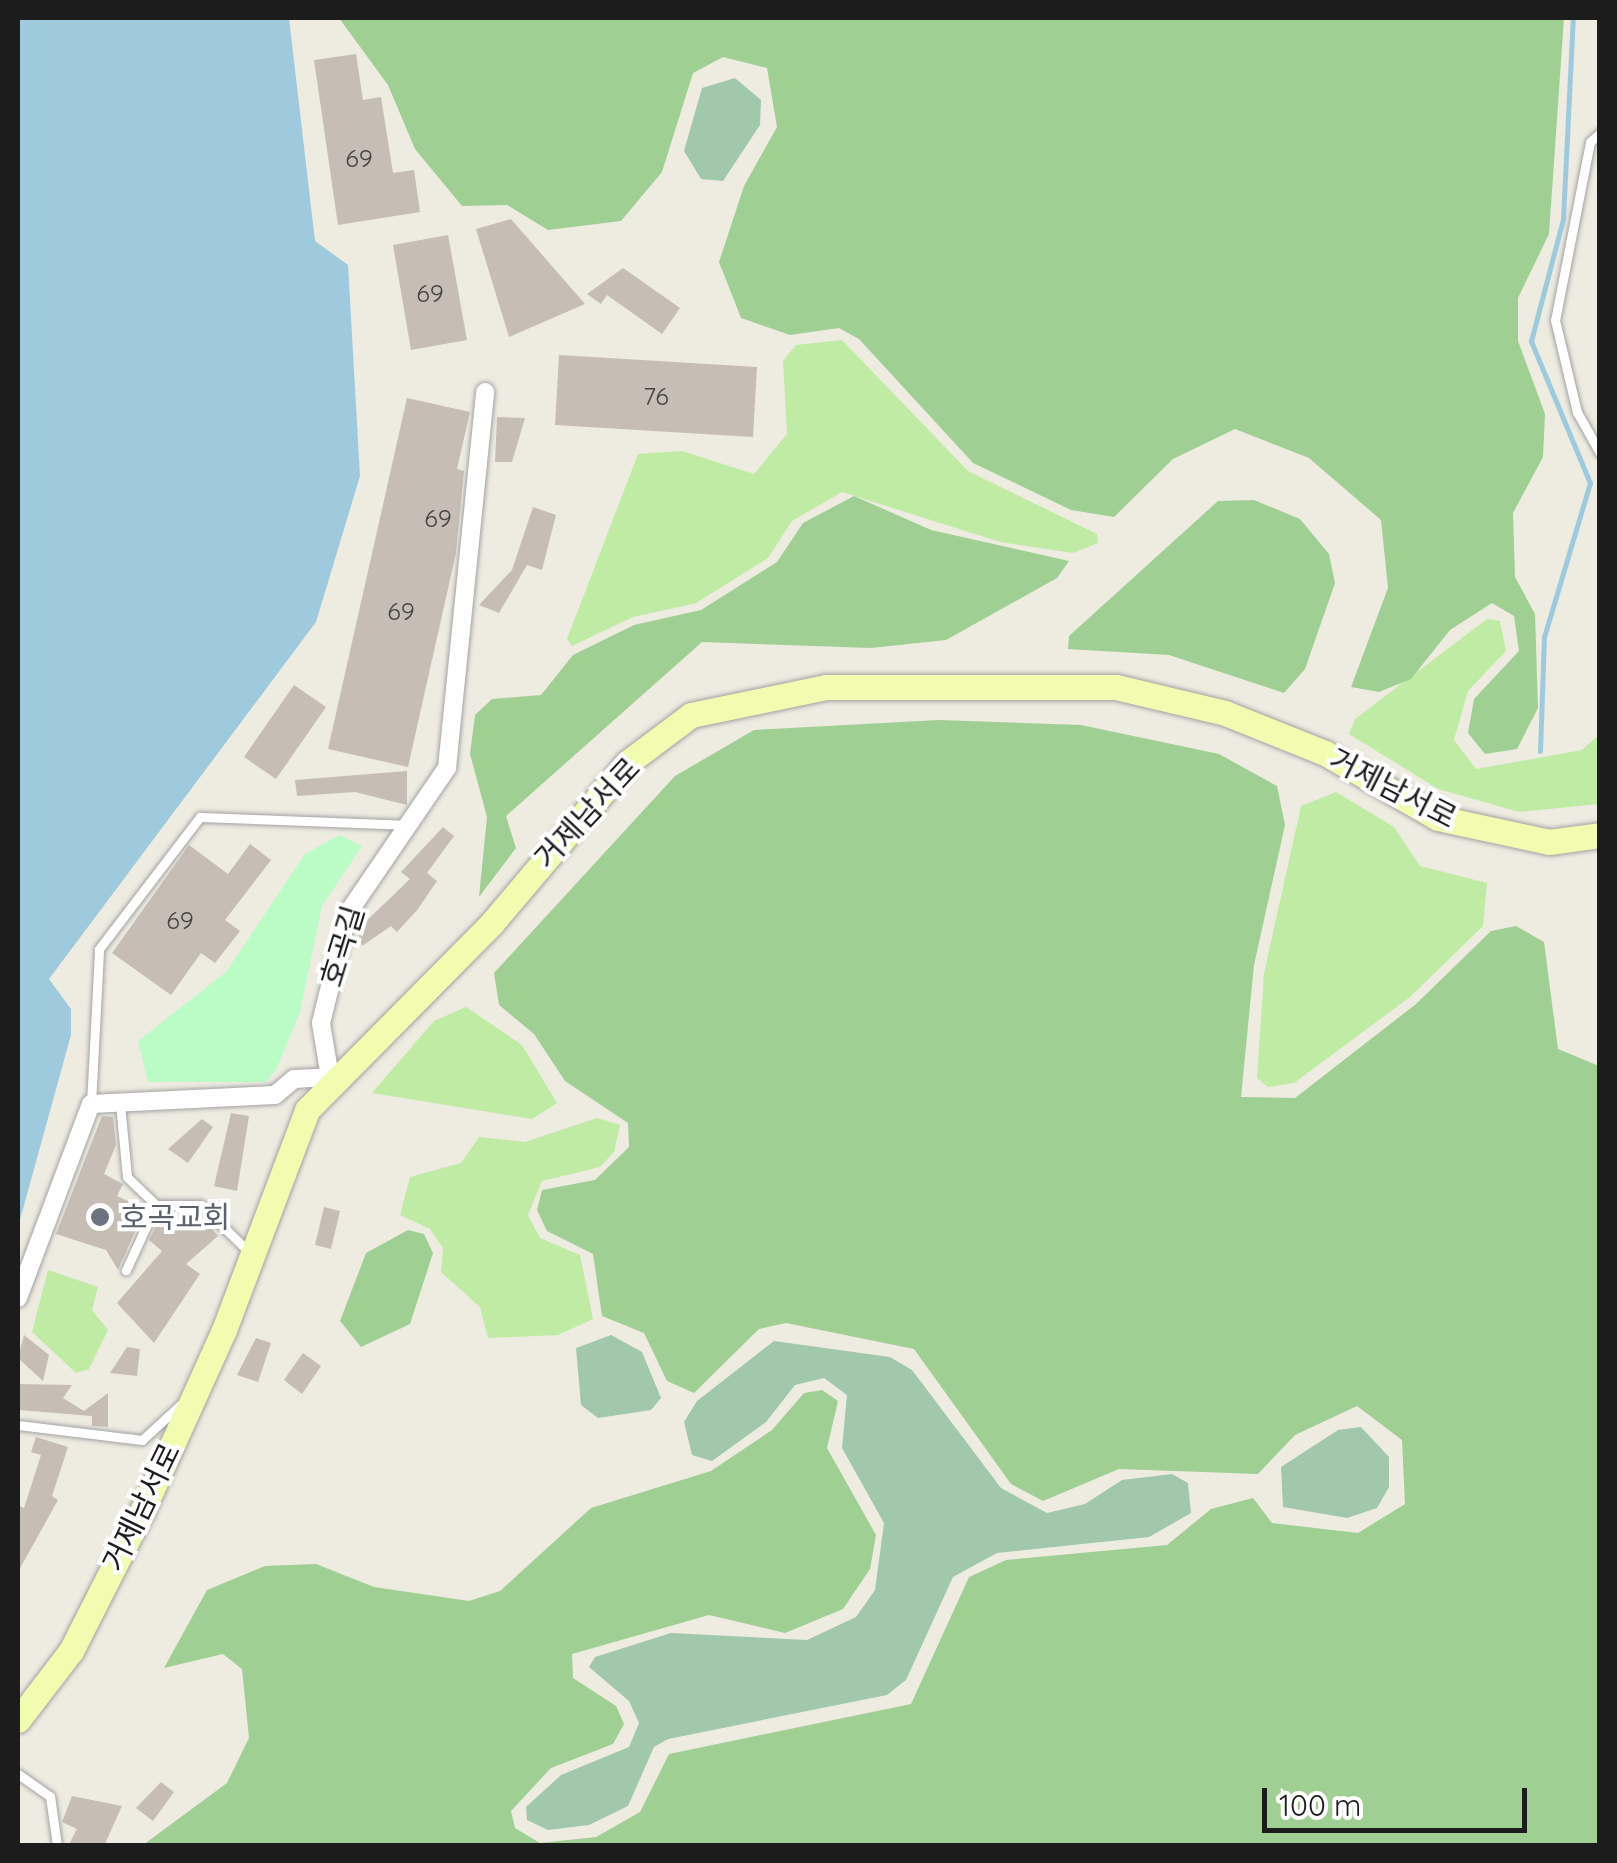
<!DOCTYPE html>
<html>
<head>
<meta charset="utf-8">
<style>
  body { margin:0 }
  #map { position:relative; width:1617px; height:1863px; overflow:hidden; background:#eeebe1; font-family:Quicksand,"Noto Sans KR",sans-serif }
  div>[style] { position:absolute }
  .grass>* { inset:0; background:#c0eba4 }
  .forest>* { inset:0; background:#a0cf94 }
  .cemetery>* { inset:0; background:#a1c8ab }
  .park>* { inset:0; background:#bbfbc6 }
  .water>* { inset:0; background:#9fcade }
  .stream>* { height:5px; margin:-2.5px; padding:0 2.5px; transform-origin:2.5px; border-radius:2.5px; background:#9fcade }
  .building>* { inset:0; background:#c6beb4 }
  .roads { filter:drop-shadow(0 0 2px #a3a3a3) drop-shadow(0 0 2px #a3a3a3) }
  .service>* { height:9px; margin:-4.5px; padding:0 4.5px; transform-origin:4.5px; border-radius:4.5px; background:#fff }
  .minor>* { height:18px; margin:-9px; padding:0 9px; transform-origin:9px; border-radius:9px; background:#fff }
  .secondary>* { height:25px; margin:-12.5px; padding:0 12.5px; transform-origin:12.5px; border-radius:12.5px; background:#f1fcb1 }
  .dots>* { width:28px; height:28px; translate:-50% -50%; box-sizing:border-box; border:5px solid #fff; border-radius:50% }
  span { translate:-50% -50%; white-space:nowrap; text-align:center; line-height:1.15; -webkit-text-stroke:8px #fff; paint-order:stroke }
  .number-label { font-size:25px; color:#464442 }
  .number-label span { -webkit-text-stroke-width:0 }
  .street-label { font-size:30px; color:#1c1c1c }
  .worship-label { font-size:30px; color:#5b616d }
  .left { translate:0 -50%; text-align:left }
  .frame { position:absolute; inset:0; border:20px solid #1c1c1c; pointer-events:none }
  .scale { position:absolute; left:1262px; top:1788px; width:265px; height:45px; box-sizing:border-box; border:5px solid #1c1c1c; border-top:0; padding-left:12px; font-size:30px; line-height:35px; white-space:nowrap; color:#1c1c1c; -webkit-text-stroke:8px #fff; paint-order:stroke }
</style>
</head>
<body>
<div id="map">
  <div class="grass">
    <i style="clip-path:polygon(842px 340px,968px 471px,1097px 534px,1098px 543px,1073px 553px,1000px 542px,842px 492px,792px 521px,768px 558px,696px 603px,633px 617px,572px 646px,567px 639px,638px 454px,682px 451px,754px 474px,787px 434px,783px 361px,796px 345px)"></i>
    <i style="clip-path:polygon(1487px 619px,1500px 621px,1506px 651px,1468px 691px,1454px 740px,1476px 769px,1582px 750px,1599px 735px,1599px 804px,1519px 812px,1438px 789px,1349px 734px,1355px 719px)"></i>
    <i style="clip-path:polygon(1336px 792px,1394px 827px,1420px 866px,1487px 883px,1483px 926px,1410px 997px,1294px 1083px,1268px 1087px,1257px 1078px,1264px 973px,1301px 806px)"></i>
    <i style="clip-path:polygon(466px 1007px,522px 1045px,557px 1103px,532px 1119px,372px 1093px,434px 1021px)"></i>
    <i style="clip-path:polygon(597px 1118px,620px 1125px,614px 1152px,600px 1167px,542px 1181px,528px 1215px,540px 1238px,580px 1255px,593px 1319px,558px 1335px,488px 1338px,480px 1307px,441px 1272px,443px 1248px,430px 1229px,400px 1215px,410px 1177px,461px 1163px,479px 1137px,525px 1142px)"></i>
    <i style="clip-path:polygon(48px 1270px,98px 1287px,92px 1310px,108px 1330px,89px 1369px,76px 1373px,32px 1332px)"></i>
  </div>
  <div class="forest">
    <i style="clip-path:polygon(339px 18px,1564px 18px,1549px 234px,1518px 298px,1518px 341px,1545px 414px,1543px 457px,1513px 513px,1515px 577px,1535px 614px,1538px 708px,1517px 749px,1485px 754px,1468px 733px,1474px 699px,1519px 651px,1514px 616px,1492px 603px,1450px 630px,1411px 679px,1379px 692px,1351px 687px,1388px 588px,1381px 520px,1309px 458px,1235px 429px,1173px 459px,1114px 517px,1071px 510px,973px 463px,859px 339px,839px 328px,790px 335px,741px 318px,719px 262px,744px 186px,777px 127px,767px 68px,723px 57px,693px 73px,662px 172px,621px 221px,548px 230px,507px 205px,462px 206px,415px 149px,388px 85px)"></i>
    <i style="clip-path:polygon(854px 496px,931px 530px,1069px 561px,1057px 578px,946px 640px,871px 648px,702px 642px,506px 816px,516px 848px,479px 897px,487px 817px,470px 754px,475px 715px,492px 699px,541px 695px,573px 655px,634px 625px,701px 610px,777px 562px,803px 523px)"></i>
    <i style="clip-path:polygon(1254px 500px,1300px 519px,1329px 554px,1335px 583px,1305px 669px,1284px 693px,1169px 655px,1068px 649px,1069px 636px,1218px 501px)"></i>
    <i style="clip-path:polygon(939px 720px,1081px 725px,1219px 754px,1277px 786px,1285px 825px,1254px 965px,1241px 1097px,1295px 1098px,1416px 1004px,1491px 931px,1516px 926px,1544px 942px,1558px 1049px,1599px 1066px,1599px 1845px,143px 1845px,227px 1783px,249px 1738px,242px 1669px,223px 1654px,164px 1668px,207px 1590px,265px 1566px,316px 1564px,374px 1587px,469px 1601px,500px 1591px,591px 1508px,711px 1471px,772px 1430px,804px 1393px,822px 1390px,838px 1401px,827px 1448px,876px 1535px,870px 1569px,843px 1609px,785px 1633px,709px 1615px,572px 1654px,573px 1678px,616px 1706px,624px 1724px,613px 1744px,551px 1768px,511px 1811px,515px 1828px,540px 1843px,596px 1837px,640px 1812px,669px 1754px,911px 1704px,969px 1577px,1006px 1560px,1167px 1545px,1211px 1509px,1253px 1498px,1272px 1523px,1358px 1533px,1405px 1504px,1402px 1440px,1357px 1406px,1295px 1435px,1258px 1474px,1119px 1469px,1043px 1501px,1011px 1484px,914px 1349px,786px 1323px,759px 1329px,694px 1393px,667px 1381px,644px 1333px,602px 1316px,593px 1254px,547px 1231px,537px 1210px,542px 1190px,595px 1180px,629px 1147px,628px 1123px,565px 1081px,534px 1034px,499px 1005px,494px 973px,675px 776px,754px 730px)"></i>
    <i style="clip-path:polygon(408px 1230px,424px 1234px,433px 1253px,410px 1324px,361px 1347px,340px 1321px,366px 1253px)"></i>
  </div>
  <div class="cemetery">
    <i style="clip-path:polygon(735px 78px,761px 100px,760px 125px,723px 181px,701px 179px,684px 151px,702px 88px)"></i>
    <i style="clip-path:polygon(611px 1335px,642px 1352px,661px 1398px,651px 1410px,598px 1418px,581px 1405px,576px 1348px)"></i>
    <i style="clip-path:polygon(774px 1341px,890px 1357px,912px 1370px,1001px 1488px,1047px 1513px,1085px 1504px,1122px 1480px,1172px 1474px,1188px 1483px,1191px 1513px,1149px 1537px,997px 1553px,953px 1577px,906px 1680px,887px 1695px,668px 1739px,654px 1747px,628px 1806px,589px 1825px,548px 1830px,527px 1820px,526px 1807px,561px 1775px,629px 1747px,639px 1723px,629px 1701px,589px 1667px,595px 1657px,671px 1633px,807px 1640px,856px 1617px,875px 1590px,884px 1523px,842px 1448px,847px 1395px,824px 1378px,795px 1385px,766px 1422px,712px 1461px,692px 1455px,684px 1422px,697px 1401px)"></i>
    <i style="clip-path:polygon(1361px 1427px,1389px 1457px,1389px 1487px,1377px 1508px,1347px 1518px,1283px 1507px,1281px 1467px,1338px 1430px)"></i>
  </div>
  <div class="park">
    <i style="clip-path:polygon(339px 835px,362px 846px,322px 906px,300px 1012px,276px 1070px,266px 1082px,148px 1082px,138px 1041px,226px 972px,305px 854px)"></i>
  </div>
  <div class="water">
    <i style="clip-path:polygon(18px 18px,289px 18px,315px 241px,348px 265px,360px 476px,316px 622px,49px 979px,71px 1009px,71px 1035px,18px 1227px)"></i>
  </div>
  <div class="stream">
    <i style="left:1540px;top:751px;width:114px;rotate:-88deg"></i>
    <i style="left:1544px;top:637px;width:161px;rotate:-73.4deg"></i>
    <i style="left:1590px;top:483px;width:154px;rotate:-112.6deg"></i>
    <i style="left:1531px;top:341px;width:126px;rotate:-75.3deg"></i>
    <i style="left:1563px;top:219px;width:201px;rotate:-87.2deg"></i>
  </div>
  <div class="building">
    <i style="clip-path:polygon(356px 54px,363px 100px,381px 97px,393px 173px,414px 170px,420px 212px,338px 225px,314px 60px)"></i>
    <i style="clip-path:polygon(511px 219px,585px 304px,509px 337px,476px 229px)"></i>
    <i style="clip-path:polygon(448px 235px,467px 340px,411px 350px,393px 245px)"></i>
    <i style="clip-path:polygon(623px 268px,680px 308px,662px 334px,607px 295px,601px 304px,587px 294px)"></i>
    <i style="clip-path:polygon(559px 355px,757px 367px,753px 437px,555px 425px)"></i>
    <i style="clip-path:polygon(407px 398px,470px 412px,457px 469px,464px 471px,456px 553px,408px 767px,328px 749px)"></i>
    <i style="clip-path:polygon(497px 417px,525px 418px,512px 462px,495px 462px)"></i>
    <i style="clip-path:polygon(533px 507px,556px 515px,542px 570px,527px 565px,499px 613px,479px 605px,512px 570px)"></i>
    <i style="clip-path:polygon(294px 685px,326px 707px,276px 779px,244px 757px)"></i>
    <i style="clip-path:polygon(407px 771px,407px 805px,355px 792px,297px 796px,295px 780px)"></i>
    <i style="clip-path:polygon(443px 827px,454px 836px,427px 873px,437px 881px,418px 909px,397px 932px,391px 926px,362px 946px,357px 930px,410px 879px,401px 872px)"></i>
    <i style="clip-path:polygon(250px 844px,271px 860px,225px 920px,240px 931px,215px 963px,201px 953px,171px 995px,112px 953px,189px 845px,228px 874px)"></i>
    <i style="clip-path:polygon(231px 1113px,249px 1116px,237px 1191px,214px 1186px)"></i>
    <i style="clip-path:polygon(102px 1116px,113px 1117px,116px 1145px,104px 1174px,123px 1184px,117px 1196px,145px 1209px,118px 1270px,106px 1250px,56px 1234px)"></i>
    <i style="clip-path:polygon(202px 1119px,213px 1127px,188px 1163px,168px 1149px)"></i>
    <i style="clip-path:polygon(324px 1207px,340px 1211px,331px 1249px,315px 1245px)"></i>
    <i style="clip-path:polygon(163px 1213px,188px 1230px,207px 1223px,218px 1236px,186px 1264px,200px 1274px,154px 1343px,117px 1303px,162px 1251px,149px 1240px)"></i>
    <i style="clip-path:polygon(24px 1335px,49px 1355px,43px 1381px,18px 1358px)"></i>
    <i style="clip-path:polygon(256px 1338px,271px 1343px,258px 1382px,237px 1375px)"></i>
    <i style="clip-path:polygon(127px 1347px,140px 1349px,137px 1376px,110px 1373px)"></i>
    <i style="clip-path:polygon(303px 1353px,321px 1366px,302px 1394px,284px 1380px)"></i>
    <i style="clip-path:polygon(18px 1384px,72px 1385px,63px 1398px,84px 1411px,108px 1393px,108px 1427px,92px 1426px,92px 1416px,18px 1410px)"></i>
    <i style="clip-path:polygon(36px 1437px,68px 1447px,52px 1496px,58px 1500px,18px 1572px,18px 1505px,24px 1508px,41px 1455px,31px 1452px)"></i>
    <i style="clip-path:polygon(161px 1782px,174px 1792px,153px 1821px,136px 1808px)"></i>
    <i style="clip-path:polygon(72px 1796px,122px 1806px,104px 1846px,68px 1846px,77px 1829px,62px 1822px)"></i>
  </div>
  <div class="roads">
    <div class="service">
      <i style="left:1600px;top:133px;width:13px;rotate:138deg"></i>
      <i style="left:1590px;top:142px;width:181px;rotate:101.1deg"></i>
      <i style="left:1555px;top:320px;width:95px;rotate:76.6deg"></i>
      <i style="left:1577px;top:412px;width:47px;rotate:60.7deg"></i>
      <i style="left:91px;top:1104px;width:155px;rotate:-87deg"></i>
      <i style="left:99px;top:949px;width:166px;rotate:-52.6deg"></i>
      <i style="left:200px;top:817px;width:206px;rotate:2.2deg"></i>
      <i style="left:120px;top:1104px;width:73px;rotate:84.5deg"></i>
      <i style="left:127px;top:1177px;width:40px;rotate:44deg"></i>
      <i style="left:156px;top:1205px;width:72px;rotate:114.8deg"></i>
      <i style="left:156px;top:1205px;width:45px"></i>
      <i style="left:201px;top:1205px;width:67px;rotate:44.4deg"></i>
      <i style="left:18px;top:1425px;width:125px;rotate:6.9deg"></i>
      <i style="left:142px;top:1440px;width:52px;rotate:-42.6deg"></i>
      <i style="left:18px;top:1774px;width:39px;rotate:35deg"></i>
      <i style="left:50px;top:1796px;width:50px;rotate:82deg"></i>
    </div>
    <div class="minor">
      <i style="left:18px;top:1298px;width:207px;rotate:-69.4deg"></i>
      <i style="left:91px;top:1104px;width:184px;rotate:-2.8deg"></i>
      <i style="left:275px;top:1095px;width:25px;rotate:-40deg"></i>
      <i style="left:294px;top:1079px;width:36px;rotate:-3deg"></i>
      <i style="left:330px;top:1077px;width:55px;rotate:-99.5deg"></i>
      <i style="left:321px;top:1023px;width:113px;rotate:-76.2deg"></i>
      <i style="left:348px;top:913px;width:176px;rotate:-55.7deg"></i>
      <i style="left:447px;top:768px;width:378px;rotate:-84.2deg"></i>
    </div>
    <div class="secondary">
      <i style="left:18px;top:1720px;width:87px;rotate:-52.5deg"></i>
      <i style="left:71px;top:1651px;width:161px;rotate:-63.1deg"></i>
      <i style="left:144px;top:1507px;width:194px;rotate:-65.7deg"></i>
      <i style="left:224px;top:1330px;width:235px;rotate:-69.3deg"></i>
      <i style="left:307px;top:1110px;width:263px;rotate:-45.3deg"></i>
      <i style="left:492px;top:923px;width:209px;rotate:-49.8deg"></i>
      <i style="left:627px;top:763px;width:80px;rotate:-36.9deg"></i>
      <i style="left:691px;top:715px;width:138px;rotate:-11.7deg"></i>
      <i style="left:826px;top:687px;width:290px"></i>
      <i style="left:1116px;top:687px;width:112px;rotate:13.4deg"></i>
      <i style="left:1225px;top:713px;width:108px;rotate:21.8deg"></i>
      <i style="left:1325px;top:753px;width:130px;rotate:29.9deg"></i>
      <i style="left:1438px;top:818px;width:114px;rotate:12.2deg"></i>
      <i style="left:1549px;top:842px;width:51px;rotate:-7.8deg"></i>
    </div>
  </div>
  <div class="dots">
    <i style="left:100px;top:1217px;background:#6b7280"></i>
  </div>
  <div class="number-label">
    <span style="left:359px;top:158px">69</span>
    <span style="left:430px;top:293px">69</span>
    <span style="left:656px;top:396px">76</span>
    <span style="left:438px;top:518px">69</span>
    <span style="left:401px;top:611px">69</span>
    <span style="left:180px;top:920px">69</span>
  </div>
  <div class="street-label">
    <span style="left:1393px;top:788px;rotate:27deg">거제남서로</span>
    <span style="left:587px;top:813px;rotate:-47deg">거제남서로</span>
    <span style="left:342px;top:946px;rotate:-73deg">호곡길</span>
    <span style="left:141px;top:1507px;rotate:-64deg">거제남서로</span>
  </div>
  <div class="worship-label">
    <span class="left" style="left:120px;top:1217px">호곡교회</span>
  </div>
  <div class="frame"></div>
  <div class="scale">100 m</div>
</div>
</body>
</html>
